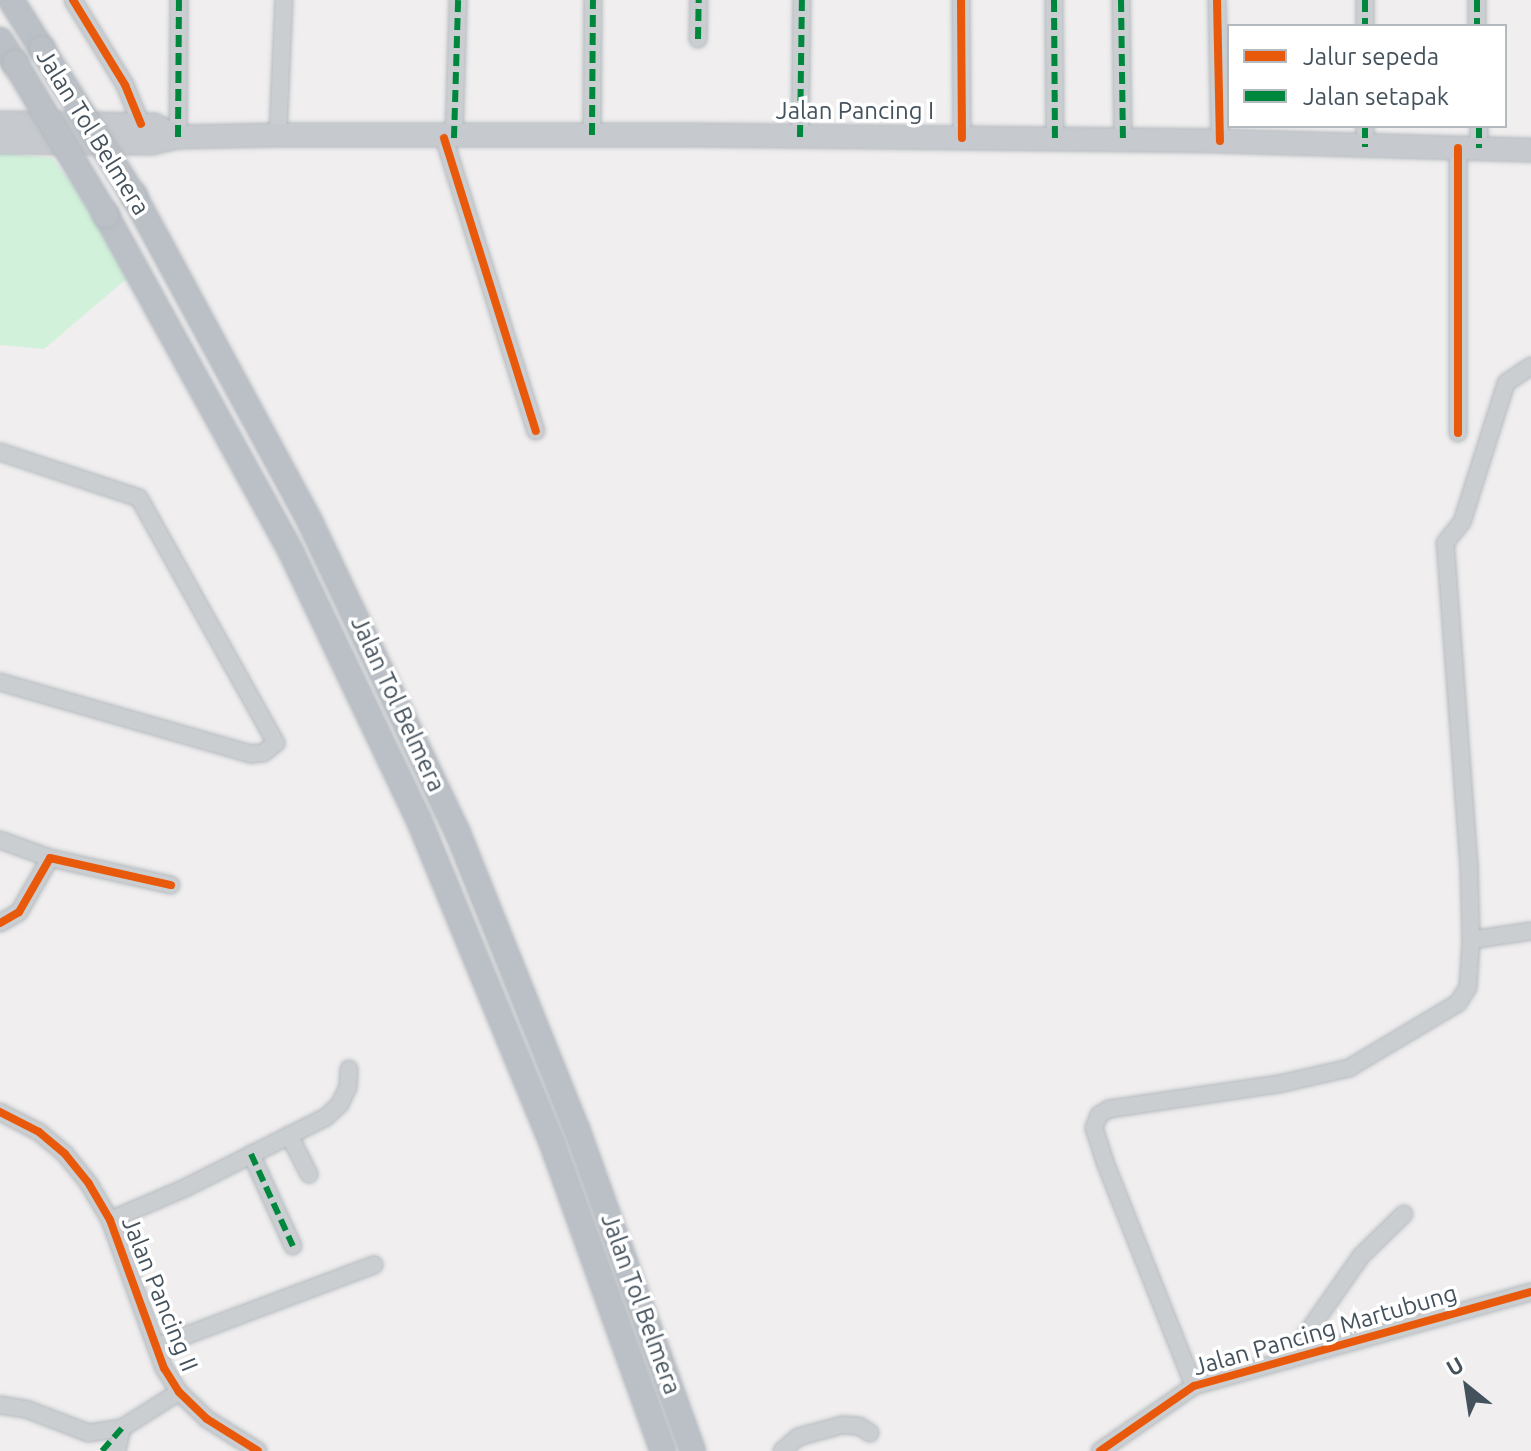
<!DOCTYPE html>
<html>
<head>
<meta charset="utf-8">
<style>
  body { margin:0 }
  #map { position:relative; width:1531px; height:1451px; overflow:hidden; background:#f0eeee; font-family:Ubuntu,sans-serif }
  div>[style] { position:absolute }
  .green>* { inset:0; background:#d1f1db }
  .roads { filter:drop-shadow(0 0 2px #b3b9bf) drop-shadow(0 0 2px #b3b9bf) }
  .minor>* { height:16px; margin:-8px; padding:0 8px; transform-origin:8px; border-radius:8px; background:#caced0 }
  .major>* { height:22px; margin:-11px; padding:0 11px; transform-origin:11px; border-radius:11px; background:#c6cace }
  .highway>* { height:24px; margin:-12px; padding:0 12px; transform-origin:12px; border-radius:12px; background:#bac0c6 }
  .bridges { filter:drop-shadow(0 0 2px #b3b9bf) drop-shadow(0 0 2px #b3b9bf) }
  .highway-bridge>* { height:24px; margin:-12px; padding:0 12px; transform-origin:12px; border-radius:12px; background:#bac0c6 }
  .quiet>* { height:6px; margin-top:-3px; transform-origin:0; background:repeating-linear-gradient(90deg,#00873e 0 12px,transparent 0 18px) }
  .cycleway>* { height:8px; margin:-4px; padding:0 4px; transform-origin:4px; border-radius:4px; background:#e8590c }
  span { translate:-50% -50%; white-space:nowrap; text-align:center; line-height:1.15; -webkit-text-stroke:7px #fff; paint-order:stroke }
  .street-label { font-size:24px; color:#44525d }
  .legend { position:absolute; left:1227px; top:24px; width:280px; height:104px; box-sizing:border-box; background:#fff; border:2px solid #b4babe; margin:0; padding:10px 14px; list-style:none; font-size:24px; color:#44525d }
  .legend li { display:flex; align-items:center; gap:16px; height:40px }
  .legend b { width:40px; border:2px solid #b4babe }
  .north { position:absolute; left:1427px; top:1347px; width:80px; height:80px; -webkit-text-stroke:6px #fff; paint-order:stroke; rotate:330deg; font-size:22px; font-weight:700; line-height:32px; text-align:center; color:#44525d }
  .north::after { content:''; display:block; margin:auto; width:28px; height:36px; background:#44525d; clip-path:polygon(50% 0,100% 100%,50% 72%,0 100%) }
</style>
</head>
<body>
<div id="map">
  <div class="green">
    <i style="clip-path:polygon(0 153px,52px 158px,138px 269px,44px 349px,0 345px)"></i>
  </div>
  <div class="roads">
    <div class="minor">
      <i style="left:73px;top:0;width:100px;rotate:58.5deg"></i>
      <i style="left:125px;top:85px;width:42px;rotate:67.7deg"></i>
      <i style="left:961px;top:0;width:138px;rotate:89.6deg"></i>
      <i style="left:1054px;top:0;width:140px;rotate:89.6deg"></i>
      <i style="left:1121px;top:0;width:140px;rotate:89.2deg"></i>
      <i style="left:1217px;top:0;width:141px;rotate:88.8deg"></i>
      <i style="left:1365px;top:0;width:26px;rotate:90deg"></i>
      <i style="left:1477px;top:0;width:26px;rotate:90deg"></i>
      <i style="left:698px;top:39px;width:39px;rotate:-89deg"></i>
      <i style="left:1365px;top:126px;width:21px;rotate:90deg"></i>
      <i style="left:1479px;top:126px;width:22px;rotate:90deg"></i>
      <i style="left:278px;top:135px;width:135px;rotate:-87.5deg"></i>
      <i style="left:592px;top:135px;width:135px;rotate:-89.6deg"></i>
      <i style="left:178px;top:137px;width:137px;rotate:-89.6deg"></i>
      <i style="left:800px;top:137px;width:137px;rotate:-89.2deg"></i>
      <i style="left:444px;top:138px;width:307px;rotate:72.6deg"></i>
      <i style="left:454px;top:138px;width:138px;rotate:-88.3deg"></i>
      <i style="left:1458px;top:433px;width:285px;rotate:-90deg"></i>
      <i style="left:0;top:452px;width:146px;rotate:18.3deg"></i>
      <i style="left:139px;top:498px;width:281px;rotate:60.8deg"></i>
      <i style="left:276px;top:743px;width:16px;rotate:142deg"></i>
      <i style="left:263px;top:753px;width:12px;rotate:175deg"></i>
      <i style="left:251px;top:754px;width:261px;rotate:-164deg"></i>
      <i style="left:0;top:840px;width:53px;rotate:19.8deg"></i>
      <i style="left:0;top:923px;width:22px;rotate:-30deg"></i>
      <i style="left:19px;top:912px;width:62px;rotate:-60.1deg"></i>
      <i style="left:50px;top:858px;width:124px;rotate:12.6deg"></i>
      <i style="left:1471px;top:940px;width:74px;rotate:-91.5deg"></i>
      <i style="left:1469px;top:866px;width:324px;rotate:-94.2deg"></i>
      <i style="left:1445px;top:543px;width:27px;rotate:-51deg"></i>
      <i style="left:1462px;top:522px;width:146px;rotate:-72.4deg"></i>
      <i style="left:1506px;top:383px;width:30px;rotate:-34deg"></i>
      <i style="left:0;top:1112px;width:44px;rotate:27.1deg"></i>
      <i style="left:39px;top:1132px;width:34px;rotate:40deg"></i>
      <i style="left:65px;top:1154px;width:38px;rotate:51deg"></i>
      <i style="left:89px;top:1184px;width:42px;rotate:59.7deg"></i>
      <i style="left:110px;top:1220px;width:158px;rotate:70deg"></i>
      <i style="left:164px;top:1368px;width:28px;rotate:58deg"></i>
      <i style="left:179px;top:1392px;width:39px;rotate:44deg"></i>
      <i style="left:207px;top:1419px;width:60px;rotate:32.1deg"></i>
      <i style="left:289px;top:1135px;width:44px;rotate:62.9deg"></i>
      <i style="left:251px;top:1154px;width:101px;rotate:65.5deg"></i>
      <i style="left:110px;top:1220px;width:82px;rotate:-23.1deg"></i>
      <i style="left:185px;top:1188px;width:158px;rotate:-26.7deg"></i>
      <i style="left:326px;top:1117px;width:19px;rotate:-43deg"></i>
      <i style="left:340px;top:1104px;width:19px;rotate:-65deg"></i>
      <i style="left:348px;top:1087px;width:18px;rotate:-87deg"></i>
      <i style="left:158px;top:1346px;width:231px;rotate:-20.6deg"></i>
      <i style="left:1288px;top:1360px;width:127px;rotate:-54.9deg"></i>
      <i style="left:1361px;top:1256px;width:60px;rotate:-44.3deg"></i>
      <i style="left:1194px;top:1386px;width:241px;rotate:-111.7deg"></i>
      <i style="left:1105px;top:1162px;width:36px;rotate:-108deg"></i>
      <i style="left:1094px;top:1128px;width:14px;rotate:-69deg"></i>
      <i style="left:1099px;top:1115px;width:12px;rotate:-31deg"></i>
      <i style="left:1109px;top:1109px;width:172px;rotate:-8.4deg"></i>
      <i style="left:1279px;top:1084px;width:72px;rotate:-12.9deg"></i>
      <i style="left:1349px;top:1068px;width:127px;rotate:-30.8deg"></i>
      <i style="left:1458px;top:1003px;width:19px;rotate:-58deg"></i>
      <i style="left:1468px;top:987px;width:47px;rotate:-86.3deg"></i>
      <i style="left:1471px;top:940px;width:61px;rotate:-8.5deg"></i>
      <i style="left:0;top:1405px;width:26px;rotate:9deg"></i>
      <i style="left:26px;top:1409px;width:67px;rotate:20.9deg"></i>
      <i style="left:89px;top:1433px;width:33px;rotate:-9deg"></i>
      <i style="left:122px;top:1428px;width:67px;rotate:-32.3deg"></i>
      <i style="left:117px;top:1451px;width:24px;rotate:-78deg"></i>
      <i style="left:782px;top:1451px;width:21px;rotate:-41deg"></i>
      <i style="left:798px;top:1437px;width:46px;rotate:-15.3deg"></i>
      <i style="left:842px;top:1425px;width:17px;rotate:3deg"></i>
      <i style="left:859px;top:1426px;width:13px;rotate:32deg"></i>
      <i style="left:1100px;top:1451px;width:114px;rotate:-34.7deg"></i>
      <i style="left:1194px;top:1386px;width:350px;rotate:-15.6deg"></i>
    </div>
    <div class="major">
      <i style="left:0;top:123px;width:154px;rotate:0.7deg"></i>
      <i style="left:154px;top:125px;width:27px;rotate:27deg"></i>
      <i style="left:0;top:142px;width:151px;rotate:0.4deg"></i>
      <i style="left:151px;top:143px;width:28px;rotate:-13deg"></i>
      <i style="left:178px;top:137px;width:100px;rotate:-1.1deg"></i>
      <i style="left:278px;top:135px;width:415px"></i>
      <i style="left:693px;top:135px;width:527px;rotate:0.65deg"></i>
      <i style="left:1220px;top:141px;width:311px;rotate:1.7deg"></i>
    </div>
    <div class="highway">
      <i style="left:11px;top:0;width:58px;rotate:57.7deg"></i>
      <i style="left:0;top:40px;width:27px;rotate:57deg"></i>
      <i style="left:134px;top:196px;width:373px;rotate:61.6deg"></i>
      <i style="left:311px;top:524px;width:340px;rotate:64.6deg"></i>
      <i style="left:457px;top:831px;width:321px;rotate:68.1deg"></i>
      <i style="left:577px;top:1129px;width:342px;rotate:70.2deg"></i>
      <i style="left:106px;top:215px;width:384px;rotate:61.2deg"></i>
      <i style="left:291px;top:552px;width:295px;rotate:64.5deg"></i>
      <i style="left:418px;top:818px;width:355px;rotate:67.6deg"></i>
      <i style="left:553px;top:1146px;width:324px;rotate:70.2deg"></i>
    </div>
  </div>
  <div class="bridges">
    <div class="highway-bridge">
      <i style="left:42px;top:49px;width:173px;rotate:58deg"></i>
      <i style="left:15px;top:63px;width:177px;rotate:59.1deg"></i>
    </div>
  </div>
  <div class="quiet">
    <i style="left:1054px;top:0;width:140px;rotate:89.6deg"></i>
    <i style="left:1121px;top:0;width:140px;rotate:89.2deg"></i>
    <i style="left:1365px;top:0;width:26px;rotate:90deg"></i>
    <i style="left:1477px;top:0;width:26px;rotate:90deg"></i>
    <i style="left:698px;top:39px;width:39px;rotate:-89deg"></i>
    <i style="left:1365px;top:126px;width:21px;rotate:90deg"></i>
    <i style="left:1479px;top:126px;width:22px;rotate:90deg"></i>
    <i style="left:592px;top:135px;width:135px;rotate:-89.6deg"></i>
    <i style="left:178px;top:137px;width:137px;rotate:-89.6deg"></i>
    <i style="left:800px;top:137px;width:137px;rotate:-89.2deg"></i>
    <i style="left:454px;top:138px;width:138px;rotate:-88.3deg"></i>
    <i style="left:251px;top:1154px;width:101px;rotate:65.5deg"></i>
    <i style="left:102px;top:1451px;width:30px;rotate:-49deg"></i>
  </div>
  <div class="cycleway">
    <i style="left:73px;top:0;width:100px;rotate:58.5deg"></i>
    <i style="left:125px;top:85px;width:42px;rotate:67.7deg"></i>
    <i style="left:961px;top:0;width:138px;rotate:89.6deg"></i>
    <i style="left:1217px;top:0;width:141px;rotate:88.8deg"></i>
    <i style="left:444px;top:138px;width:307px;rotate:72.6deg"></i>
    <i style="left:1458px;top:433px;width:285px;rotate:-90deg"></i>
    <i style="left:0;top:923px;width:22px;rotate:-30deg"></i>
    <i style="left:19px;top:912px;width:62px;rotate:-60.1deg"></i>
    <i style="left:50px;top:858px;width:124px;rotate:12.6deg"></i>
    <i style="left:0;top:1112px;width:44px;rotate:27.1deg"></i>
    <i style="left:39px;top:1132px;width:34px;rotate:40deg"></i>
    <i style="left:65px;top:1154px;width:38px;rotate:51deg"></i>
    <i style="left:89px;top:1184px;width:42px;rotate:59.7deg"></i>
    <i style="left:110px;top:1220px;width:158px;rotate:70deg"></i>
    <i style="left:164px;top:1368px;width:28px;rotate:58deg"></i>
    <i style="left:179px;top:1392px;width:39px;rotate:44deg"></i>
    <i style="left:207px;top:1419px;width:60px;rotate:32.1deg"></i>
    <i style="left:1100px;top:1451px;width:114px;rotate:-34.7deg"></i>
    <i style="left:1194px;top:1386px;width:350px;rotate:-15.6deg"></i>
  </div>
  <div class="street-label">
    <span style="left:855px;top:111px">Jalan Pancing I</span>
    <span style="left:93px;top:132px;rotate:58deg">Jalan Tol Belmera</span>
    <span style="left:398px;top:704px;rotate:65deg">Jalan Tol Belmera</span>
    <span style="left:160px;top:1294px;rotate:68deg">Jalan Pancing II</span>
    <span style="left:641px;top:1304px;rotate:70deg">Jalan Tol Belmera</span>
    <span style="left:1325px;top:1330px;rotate:-16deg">Jalan Pancing Martubung</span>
  </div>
  <ul class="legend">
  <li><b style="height:10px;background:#e8590c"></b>Jalur sepeda</li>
  <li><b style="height:10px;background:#00873e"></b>Jalan setapak</li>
  </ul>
  <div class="north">U</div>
</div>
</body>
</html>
